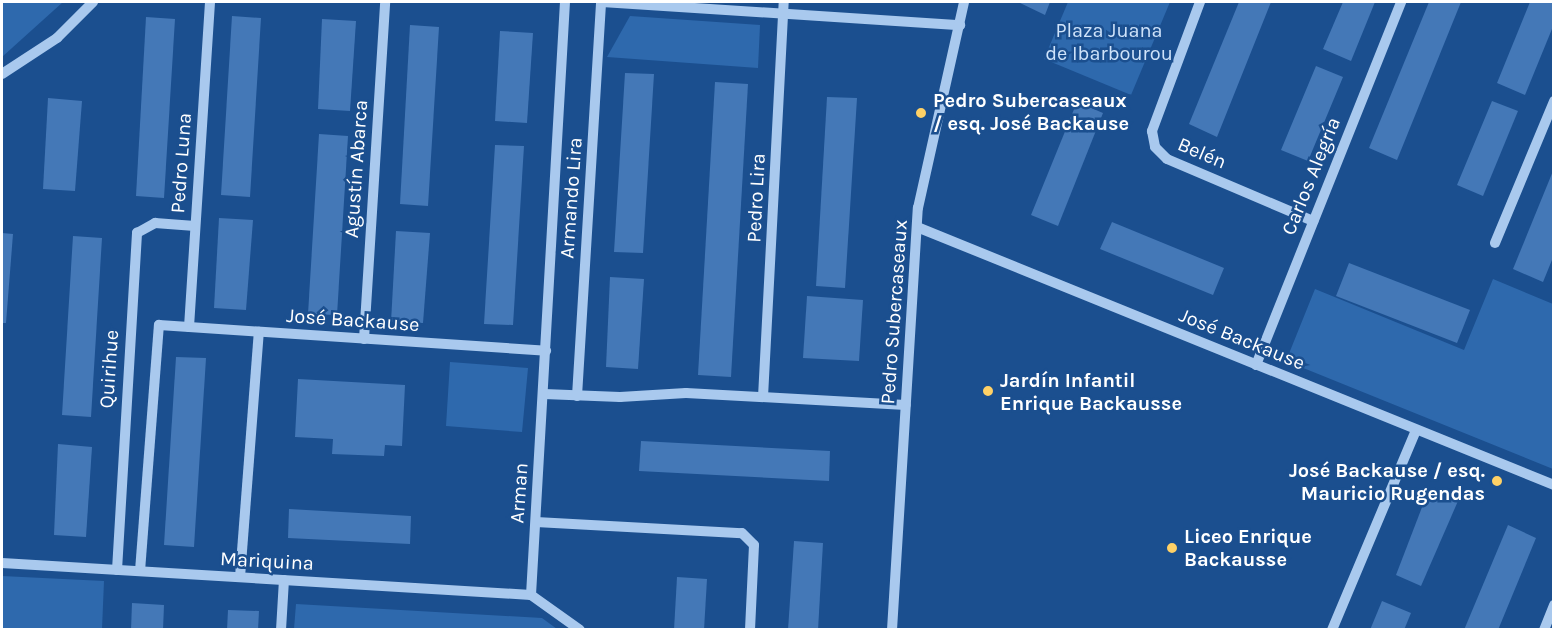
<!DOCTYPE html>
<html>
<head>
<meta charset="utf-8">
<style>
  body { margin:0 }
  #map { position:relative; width:1555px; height:631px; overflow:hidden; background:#1b4f8f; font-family:Karla,sans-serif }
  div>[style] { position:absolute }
  .green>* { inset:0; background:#2e69ad }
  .building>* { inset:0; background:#4478b7 }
  .minor>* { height:10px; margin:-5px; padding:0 5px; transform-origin:5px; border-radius:5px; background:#a9c9ee }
  .dots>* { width:16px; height:16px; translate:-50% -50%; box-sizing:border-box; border:3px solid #1b4f8f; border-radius:50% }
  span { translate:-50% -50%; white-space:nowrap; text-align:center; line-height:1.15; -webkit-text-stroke:5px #1b4f8f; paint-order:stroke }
  .park-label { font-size:20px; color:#cfe3fa }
  .poi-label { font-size:20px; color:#fff; font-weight:700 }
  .left { translate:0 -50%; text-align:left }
  .right { translate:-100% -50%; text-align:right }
  .street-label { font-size:20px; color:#fff }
  .frame { position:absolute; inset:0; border:3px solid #fff; pointer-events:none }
</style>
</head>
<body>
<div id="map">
  <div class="green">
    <i style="clip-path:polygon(2px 2px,63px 2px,2px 57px)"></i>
    <i style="clip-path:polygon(1068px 2px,1170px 2px,1131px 95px,1044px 59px)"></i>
    <i style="clip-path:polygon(630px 16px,760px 25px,758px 68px,607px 57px)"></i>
    <i style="clip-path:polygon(1493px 279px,1553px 304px,1553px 469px,1286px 361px,1315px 289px,1464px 350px)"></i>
    <i style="clip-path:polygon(450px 362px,528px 368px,522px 432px,446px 426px)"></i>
    <i style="clip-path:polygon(2px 576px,104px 581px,102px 629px,2px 629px)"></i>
    <i style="clip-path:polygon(296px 604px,542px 618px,557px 629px,294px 629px)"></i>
  </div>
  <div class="building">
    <i style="clip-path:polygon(1018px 2px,1050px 2px,1045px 15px)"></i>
    <i style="clip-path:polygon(1239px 2px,1271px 2px,1217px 137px,1189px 124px)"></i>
    <i style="clip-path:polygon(1343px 2px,1375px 2px,1351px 61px,1323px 49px)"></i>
    <i style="clip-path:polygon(1429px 2px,1461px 2px,1397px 160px,1369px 148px)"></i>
    <i style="clip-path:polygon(1530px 2px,1554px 2px,1554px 24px,1525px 95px,1497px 83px)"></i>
    <i style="clip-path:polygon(232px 16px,261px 18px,250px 197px,221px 195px)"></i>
    <i style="clip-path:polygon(146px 17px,175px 19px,164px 198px,136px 196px)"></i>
    <i style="clip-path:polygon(322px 19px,356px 21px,350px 111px,318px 109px)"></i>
    <i style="clip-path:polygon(410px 25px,439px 27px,428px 206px,400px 204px)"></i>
    <i style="clip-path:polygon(500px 31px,533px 33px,527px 123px,495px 121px)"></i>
    <i style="clip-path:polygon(1316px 66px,1343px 77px,1308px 161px,1281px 150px)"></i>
    <i style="clip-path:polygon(625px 73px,654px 74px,643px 253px,614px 252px)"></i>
    <i style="clip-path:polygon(715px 82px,748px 84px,731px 377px,698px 375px)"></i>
    <i style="clip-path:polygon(827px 97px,857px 98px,845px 288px,816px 286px)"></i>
    <i style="clip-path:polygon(48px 98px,82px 101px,75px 191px,43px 189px)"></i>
    <i style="clip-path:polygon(1492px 101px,1518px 111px,1483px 196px,1457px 185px)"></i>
    <i style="clip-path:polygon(1077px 102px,1103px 113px,1058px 226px,1031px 215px)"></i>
    <i style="clip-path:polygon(319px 134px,348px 136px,337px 315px,308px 314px)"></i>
    <i style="clip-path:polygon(495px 145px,524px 146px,513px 325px,484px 324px)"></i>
    <i style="clip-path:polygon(1553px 171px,1554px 255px,1543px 282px,1513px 269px)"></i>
    <i style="clip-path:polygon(219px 218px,253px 220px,246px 310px,214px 308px)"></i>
    <i style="clip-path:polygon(1112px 222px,1224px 268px,1213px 295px,1100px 249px)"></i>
    <i style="clip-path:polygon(396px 231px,430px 233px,423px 323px,391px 322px)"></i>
    <i style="clip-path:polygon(2px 233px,13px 234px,6px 323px,2px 323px)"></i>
    <i style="clip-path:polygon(73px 236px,102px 238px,91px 417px,62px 415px)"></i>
    <i style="clip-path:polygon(1349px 263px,1470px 310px,1457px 343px,1336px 296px)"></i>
    <i style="clip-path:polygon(610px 277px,644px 279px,638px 369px,606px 367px)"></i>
    <i style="clip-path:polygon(807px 296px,863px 300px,859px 361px,803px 358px)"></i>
    <i style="clip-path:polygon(176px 357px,206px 358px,194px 547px,164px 545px)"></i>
    <i style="clip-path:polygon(298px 379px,405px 385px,402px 446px,385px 445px,384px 456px,332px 454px,333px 439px,295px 437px)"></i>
    <i style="clip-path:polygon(641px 441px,830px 451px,829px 481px,639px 471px)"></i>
    <i style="clip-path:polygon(58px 444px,92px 447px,86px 537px,54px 535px)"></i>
    <i style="clip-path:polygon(1429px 489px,1458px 501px,1421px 586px,1396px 575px)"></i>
    <i style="clip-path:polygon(289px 509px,411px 516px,410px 544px,288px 538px)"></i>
    <i style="clip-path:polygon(1508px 525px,1536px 538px,1498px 630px,1464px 630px)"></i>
    <i style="clip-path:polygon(794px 541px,823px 543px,818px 630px,788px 630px)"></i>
    <i style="clip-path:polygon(677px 577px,707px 579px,704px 630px,674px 630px)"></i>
    <i style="clip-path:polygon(1382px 601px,1411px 613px,1404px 630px,1370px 630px)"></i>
    <i style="clip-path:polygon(132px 603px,164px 605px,163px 630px,131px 630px)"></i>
    <i style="clip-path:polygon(228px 610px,259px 611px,258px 630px,227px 630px)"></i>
  </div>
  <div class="minor">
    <i style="left:602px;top:2px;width:359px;rotate:3.7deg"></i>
    <i style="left:1200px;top:2px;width:138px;rotate:110.4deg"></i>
    <i style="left:1152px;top:131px;width:16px;rotate:79deg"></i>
    <i style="left:1155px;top:147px;width:17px;rotate:45deg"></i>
    <i style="left:1167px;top:159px;width:159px;rotate:23deg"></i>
    <i style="left:2px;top:74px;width:66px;rotate:-33.2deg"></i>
    <i style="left:57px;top:38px;width:51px;rotate:-45deg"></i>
    <i style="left:917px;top:227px;width:687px;rotate:22.05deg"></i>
    <i style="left:1495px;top:243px;width:154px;rotate:-67.4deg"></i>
    <i style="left:189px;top:327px;width:326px;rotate:-86.3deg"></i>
    <i style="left:364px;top:339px;width:338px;rotate:-86.4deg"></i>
    <i style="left:1256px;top:365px;width:391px;rotate:-68.2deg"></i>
    <i style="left:544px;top:394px;width:76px;rotate:2.3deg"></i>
    <i style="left:620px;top:397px;width:66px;rotate:-3.5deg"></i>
    <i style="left:686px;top:393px;width:220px;rotate:3.1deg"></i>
    <i style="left:577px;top:396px;width:395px;rotate:-86.5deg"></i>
    <i style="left:763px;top:397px;width:396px;rotate:-87deg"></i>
    <i style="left:536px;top:522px;width:206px;rotate:3.1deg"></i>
    <i style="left:742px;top:533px;width:17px;rotate:45deg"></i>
    <i style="left:754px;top:545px;width:85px;rotate:92.7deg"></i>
    <i style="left:2px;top:563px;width:530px;rotate:3.46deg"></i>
    <i style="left:531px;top:595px;width:60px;rotate:35.5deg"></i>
    <i style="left:117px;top:570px;width:338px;rotate:-86.6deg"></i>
    <i style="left:137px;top:233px;width:21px;rotate:-29deg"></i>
    <i style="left:155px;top:223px;width:40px;rotate:4.3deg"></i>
    <i style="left:140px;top:571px;width:247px;rotate:-85.6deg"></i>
    <i style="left:159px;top:325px;width:388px;rotate:3.8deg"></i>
    <i style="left:240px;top:577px;width:246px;rotate:-85.6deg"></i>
    <i style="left:531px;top:595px;width:594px;rotate:-86.72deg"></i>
    <i style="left:281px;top:630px;width:50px;rotate:-86.6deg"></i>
    <i style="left:892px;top:630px;width:423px;rotate:-86.5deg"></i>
    <i style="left:918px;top:208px;width:211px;rotate:-77.4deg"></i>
    <i style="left:1332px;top:630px;width:217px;rotate:-67.2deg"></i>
    <i style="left:1544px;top:630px;width:27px;rotate:-68deg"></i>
  </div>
  <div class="dots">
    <i style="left:921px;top:113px;background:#ffd166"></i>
    <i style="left:988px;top:391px;background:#ffd166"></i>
    <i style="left:1497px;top:481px;background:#ffd166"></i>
    <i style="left:1172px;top:548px;background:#ffd166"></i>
  </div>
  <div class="park-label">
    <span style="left:1109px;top:42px">Plaza Juana<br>de Ibarbourou</span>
  </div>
  <div class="poi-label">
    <span class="left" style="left:933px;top:112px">Pedro Subercaseaux<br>/ esq. José Backause</span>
    <span class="left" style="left:1000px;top:392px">Jardín Infantil<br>Enrique Backausse</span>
    <span class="right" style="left:1485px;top:482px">José Backause / esq.<br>Mauricio Rugendas</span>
    <span class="left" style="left:1184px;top:548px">Liceo Enrique<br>Backausse</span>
  </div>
  <div class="street-label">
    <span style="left:1202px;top:153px;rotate:23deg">Belén</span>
    <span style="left:181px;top:163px;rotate:-86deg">Pedro Luna</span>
    <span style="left:356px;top:169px;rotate:-86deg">Agustín Abarca</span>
    <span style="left:1311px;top:176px;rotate:-68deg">Carlos Alegría</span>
    <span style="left:571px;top:198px;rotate:-86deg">Armando Lira</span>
    <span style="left:756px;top:198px;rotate:-87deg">Pedro Lira</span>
    <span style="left:894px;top:312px;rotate:-86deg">Pedro Subercaseaux</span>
    <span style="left:353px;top:320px;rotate:4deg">José Backause</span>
    <span style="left:1242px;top:339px;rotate:22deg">José Backause</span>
    <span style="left:109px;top:369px;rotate:-86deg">Quirihue</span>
    <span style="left:519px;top:493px;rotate:-86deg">Arman</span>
    <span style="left:267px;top:561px;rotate:3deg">Mariquina</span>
  </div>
  <div class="frame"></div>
</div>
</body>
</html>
